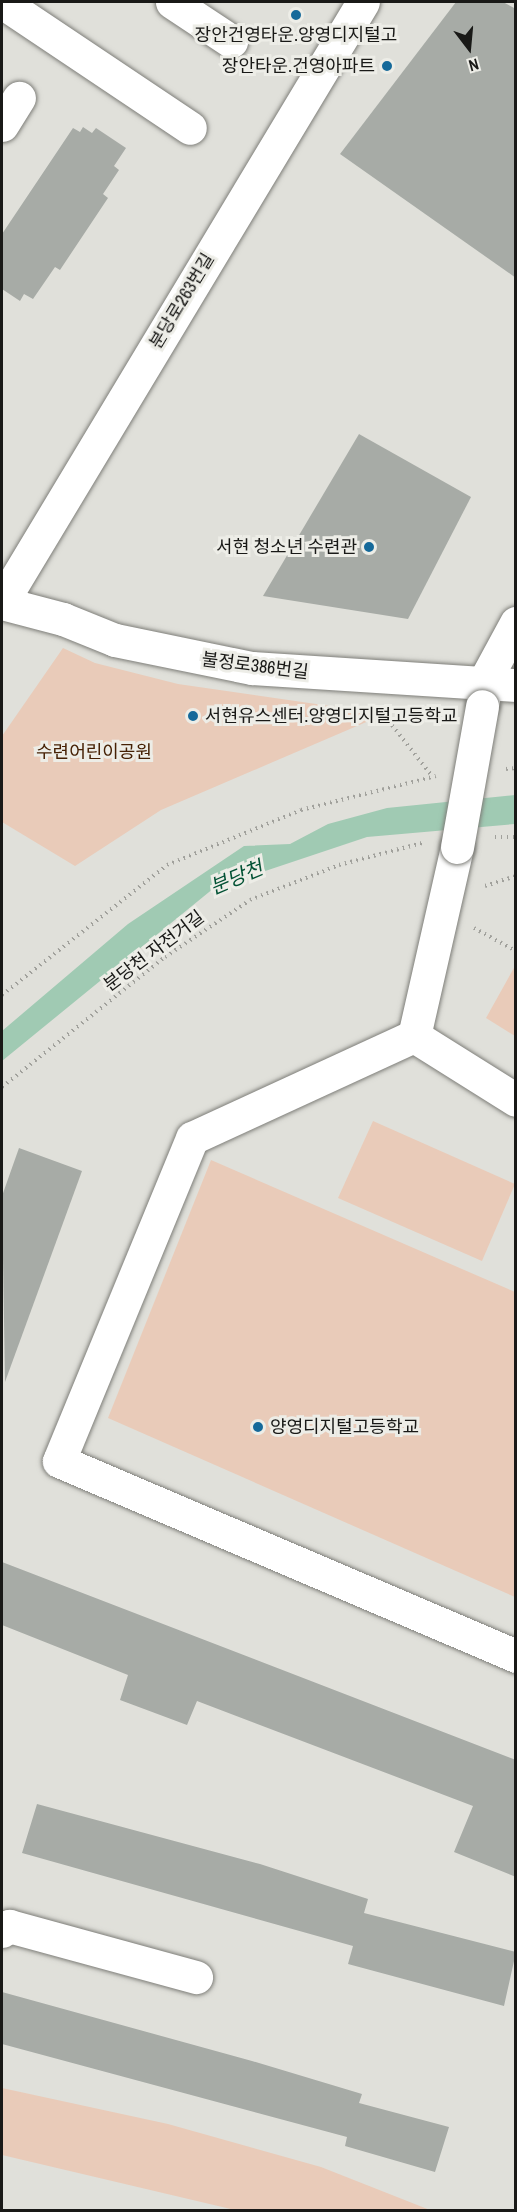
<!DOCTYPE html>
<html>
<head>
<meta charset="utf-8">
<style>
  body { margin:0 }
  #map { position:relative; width:517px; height:2212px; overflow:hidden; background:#e0e0da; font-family:"Archivo Narrow","Noto Sans KR",sans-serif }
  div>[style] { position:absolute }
  .green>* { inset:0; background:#e9cbb9 }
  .water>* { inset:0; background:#a0cab3 }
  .building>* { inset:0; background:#a7aba6 }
  .path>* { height:4px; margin-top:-2px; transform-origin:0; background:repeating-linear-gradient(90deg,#a1a19c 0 1.5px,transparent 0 6px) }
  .roads { filter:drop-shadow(0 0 2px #7e7e79) drop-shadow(0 0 2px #7e7e79) }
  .minor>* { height:33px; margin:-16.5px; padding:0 16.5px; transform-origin:16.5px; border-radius:16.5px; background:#fff }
  .bridges { filter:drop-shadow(0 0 2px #7e7e79) drop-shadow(0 0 2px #7e7e79) }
  .minor-bridge>* { height:33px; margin:-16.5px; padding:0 16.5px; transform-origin:16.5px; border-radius:16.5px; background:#fff }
  .dots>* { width:16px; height:16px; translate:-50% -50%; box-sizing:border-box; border:3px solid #edede7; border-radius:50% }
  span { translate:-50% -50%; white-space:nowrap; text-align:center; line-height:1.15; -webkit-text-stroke:6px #edede7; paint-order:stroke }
  .poi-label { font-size:18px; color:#191917 }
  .right { translate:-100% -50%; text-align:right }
  .left { translate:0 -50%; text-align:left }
  .street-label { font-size:18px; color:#191917 }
  .park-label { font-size:18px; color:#452004 }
  .water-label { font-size:20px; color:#025134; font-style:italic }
  .frame { position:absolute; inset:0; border:3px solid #191917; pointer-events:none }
  .north { position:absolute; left:439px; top:18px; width:60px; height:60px; -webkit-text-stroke:4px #edede7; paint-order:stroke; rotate:164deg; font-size:16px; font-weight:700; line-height:24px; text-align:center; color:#191917 }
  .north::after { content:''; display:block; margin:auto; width:21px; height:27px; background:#191917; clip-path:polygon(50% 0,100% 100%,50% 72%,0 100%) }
</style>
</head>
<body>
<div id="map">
  <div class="green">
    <i style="clip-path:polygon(63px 648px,95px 663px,178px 684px,385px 714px,161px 810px,75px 866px,2px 822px,2px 736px)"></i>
    <i style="clip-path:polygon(515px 966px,516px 1036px,515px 1036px,486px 1018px)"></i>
    <i style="clip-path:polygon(373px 1121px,515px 1184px,482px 1261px,338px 1198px)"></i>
    <i style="clip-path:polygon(211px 1160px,515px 1292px,515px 1597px,108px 1418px)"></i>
    <i style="clip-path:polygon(2px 2088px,168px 2124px,321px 2167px,430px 2210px,235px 2210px,2px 2155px)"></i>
  </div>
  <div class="water">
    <i style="clip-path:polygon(515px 795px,515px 824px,367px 837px,214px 888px,2px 1061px,2px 1031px,128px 924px,244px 846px,290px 844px,328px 824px,387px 808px)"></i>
  </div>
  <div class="building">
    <i style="clip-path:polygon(456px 2px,503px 2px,516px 9px,516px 278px,340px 154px)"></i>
    <i style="clip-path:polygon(83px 127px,92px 133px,96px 128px,126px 148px,114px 166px,119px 170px,103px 194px,108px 198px,60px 270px,55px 267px,33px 299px,24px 294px,20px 301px,2px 289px,2px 234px,73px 128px,80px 132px)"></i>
    <i style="clip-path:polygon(359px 434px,471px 497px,408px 619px,263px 596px)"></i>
    <i style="clip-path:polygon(19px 1148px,82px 1171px,5px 1382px,2px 1196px)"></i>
    <i style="clip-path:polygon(2px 1562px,516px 1760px,516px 1877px,454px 1852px,473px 1806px,197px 1701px,187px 1725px,120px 1700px,128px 1675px,2px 1625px)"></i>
    <i style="clip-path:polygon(37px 1804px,260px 1864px,368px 1899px,364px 1913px,516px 1952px,504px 2006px,348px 1964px,353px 1946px,22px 1853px)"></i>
    <i style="clip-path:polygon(2px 1992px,252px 2061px,362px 2094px,359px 2103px,449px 2127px,435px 2172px,345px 2146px,347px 2137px,2px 2044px)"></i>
  </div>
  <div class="path">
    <i style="left:381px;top:711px;width:83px;rotate:51.9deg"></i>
    <i style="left:506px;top:769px;width:10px;rotate:-6deg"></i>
    <i style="left:495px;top:837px;width:21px"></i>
    <i style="left:485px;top:886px;width:33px;rotate:-18deg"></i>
    <i style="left:474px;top:928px;width:48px;rotate:28.7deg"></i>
    <i style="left:2px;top:995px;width:210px;rotate:-38.2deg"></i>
    <i style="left:167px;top:865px;width:145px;rotate:-22.3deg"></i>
    <i style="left:301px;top:810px;width:139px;rotate:-14.1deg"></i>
    <i style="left:2px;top:1087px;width:208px;rotate:-38.6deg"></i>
    <i style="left:165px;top:957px;width:102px;rotate:-33.8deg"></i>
    <i style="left:250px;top:900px;width:96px;rotate:-21.5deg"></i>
    <i style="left:339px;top:865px;width:86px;rotate:-14.8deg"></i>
  </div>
  <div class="roads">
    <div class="minor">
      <i style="left:2px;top:2px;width:226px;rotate:33.8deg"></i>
      <i style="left:172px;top:2px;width:71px;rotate:33.5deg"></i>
      <i style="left:2px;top:125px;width:32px;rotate:-58deg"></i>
      <i style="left:2px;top:602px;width:700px;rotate:-58.97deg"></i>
      <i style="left:2px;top:603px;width:63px;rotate:14.7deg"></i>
      <i style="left:63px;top:619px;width:56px;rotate:22deg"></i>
      <i style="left:115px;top:640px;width:140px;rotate:11.6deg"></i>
      <i style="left:252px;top:668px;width:265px;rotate:3.7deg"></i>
      <i style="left:483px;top:701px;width:21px;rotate:-85deg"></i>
      <i style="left:485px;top:680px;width:65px;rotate:-61.5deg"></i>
      <i style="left:457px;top:847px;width:194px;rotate:102.8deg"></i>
      <i style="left:414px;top:1036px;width:120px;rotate:32.1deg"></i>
      <i style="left:414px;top:1036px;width:244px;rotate:155.3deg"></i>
      <i style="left:192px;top:1138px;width:349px;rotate:112.4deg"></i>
      <i style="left:59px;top:1461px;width:497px;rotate:23.1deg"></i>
      <i style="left:2px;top:1931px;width:9px;rotate:-36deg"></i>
      <i style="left:9px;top:1926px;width:194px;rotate:15.3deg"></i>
    </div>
  </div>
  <div class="bridges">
    <div class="minor-bridge">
      <i style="left:457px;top:847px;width:143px;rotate:-79.9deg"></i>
    </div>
  </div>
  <div class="dots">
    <i style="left:296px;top:15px;background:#15699a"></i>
    <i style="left:387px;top:66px;background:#15699a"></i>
    <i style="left:369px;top:547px;background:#15699a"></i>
    <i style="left:193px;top:716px;background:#15699a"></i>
    <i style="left:258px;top:1427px;background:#15699a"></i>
  </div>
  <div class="poi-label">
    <span style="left:296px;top:35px">장안건영타운.양영디지털고</span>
    <span class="right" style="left:375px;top:66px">장안타운.건영아파트</span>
    <span class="right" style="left:357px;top:547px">서현 청소년 수련관</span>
    <span class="left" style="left:205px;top:716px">서현유스센터.양영디지털고등학교</span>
    <span class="left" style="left:270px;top:1427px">양영디지털고등학교</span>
  </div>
  <div class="street-label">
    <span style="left:182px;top:301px;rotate:-59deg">분당로263번길</span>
    <span style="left:255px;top:666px;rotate:7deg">불정로386번길</span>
    <span style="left:154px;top:951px;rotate:-37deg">분당천 자전거길</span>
  </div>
  <div class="park-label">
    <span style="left:94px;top:752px">수련어린이공원</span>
  </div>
  <div class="water-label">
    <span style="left:236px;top:877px;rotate:-23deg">분당천</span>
  </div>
  <div class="frame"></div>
  <div class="north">N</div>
</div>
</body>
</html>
